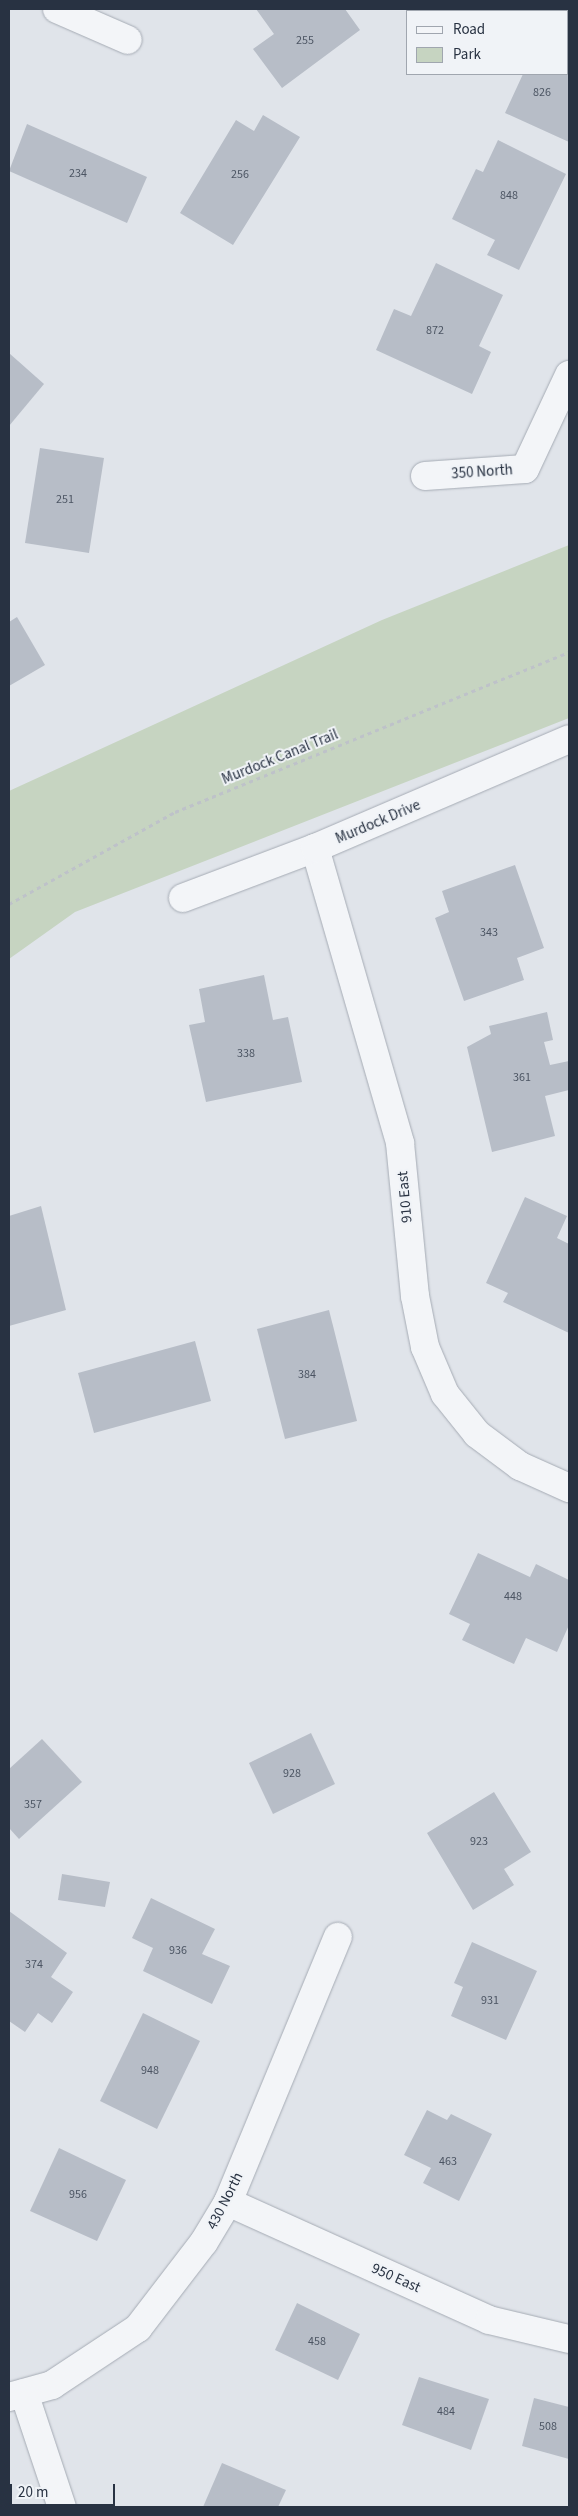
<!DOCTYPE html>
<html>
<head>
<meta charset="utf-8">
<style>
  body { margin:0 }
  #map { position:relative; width:578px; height:2516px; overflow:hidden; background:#e0e4ea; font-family:"Source Sans 3",sans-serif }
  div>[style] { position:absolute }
  .green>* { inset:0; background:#c6d4c1 }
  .building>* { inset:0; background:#b7bdc7 }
  .path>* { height:3px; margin-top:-1.5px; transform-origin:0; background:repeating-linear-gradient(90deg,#bec2c9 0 4px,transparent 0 8px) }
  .roads { filter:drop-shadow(0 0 1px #a5abb4) drop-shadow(0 0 1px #a5abb4) }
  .minor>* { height:28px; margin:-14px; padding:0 14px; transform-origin:14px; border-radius:14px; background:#f3f5f8 }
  span { translate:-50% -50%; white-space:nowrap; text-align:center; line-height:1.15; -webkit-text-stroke:4px #f0f3f7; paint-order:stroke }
  .number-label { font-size:12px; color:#4c5563 }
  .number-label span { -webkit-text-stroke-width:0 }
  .street-label { font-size:15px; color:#283242 }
  .frame { position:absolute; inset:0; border:10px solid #283242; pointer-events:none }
  .legend { position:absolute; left:406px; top:10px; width:162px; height:65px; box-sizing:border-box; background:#f0f3f7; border:1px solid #a0a6af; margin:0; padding:6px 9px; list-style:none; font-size:15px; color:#283242 }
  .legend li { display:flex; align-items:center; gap:10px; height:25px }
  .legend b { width:25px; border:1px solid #a0a6af }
  .scale { position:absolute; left:10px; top:2484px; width:105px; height:22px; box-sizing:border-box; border:2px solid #283242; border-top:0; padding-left:6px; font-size:15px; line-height:18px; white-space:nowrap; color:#283242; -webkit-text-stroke:4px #f0f3f7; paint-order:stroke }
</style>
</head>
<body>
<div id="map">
  <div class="green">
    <i style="clip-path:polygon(569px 545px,569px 718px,75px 912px,9px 959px,9px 791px,382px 620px)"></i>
  </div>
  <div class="building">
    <i style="clip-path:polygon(256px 9px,345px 9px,360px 30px,282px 88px,253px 49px,274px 34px)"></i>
    <i style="clip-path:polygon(567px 44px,569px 45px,569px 142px,505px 113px,523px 74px,567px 74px)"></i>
    <i style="clip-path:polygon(263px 115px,300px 137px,233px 245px,180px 213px,236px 120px,254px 131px)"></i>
    <i style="clip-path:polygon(27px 124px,147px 177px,127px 223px,9px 171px)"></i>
    <i style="clip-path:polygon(498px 140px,566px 174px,519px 270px,487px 255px,495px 240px,452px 219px,476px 169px,483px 172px)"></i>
    <i style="clip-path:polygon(436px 263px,503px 295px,479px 346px,491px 352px,472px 394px,376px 350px,394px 309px,411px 316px)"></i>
    <i style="clip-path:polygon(9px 353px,44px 384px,9px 426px)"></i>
    <i style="clip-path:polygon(40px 448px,104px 458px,89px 553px,25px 543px)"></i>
    <i style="clip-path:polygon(17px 617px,45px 665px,9px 686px,9px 622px)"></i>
    <i style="clip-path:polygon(515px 865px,544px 948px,517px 958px,524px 980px,464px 1001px,435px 918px,449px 912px,442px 891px)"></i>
    <i style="clip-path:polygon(264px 975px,273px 1020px,288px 1017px,302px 1082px,206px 1102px,189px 1025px,205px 1022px,199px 989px)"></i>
    <i style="clip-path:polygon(547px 1012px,553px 1040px,544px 1042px,550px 1065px,569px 1061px,569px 1090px,545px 1096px,555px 1136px,492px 1152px,467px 1047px,491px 1034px,489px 1026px)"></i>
    <i style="clip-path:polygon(525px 1197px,567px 1216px,557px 1238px,569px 1244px,569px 1333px,503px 1302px,508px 1293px,486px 1283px)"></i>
    <i style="clip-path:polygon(41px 1206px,66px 1310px,9px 1326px,9px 1216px)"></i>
    <i style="clip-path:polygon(329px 1310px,357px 1421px,285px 1439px,257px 1329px)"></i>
    <i style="clip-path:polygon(195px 1341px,211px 1401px,94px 1433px,78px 1373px)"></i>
    <i style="clip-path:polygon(478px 1553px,530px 1577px,536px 1564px,569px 1580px,569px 1625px,557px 1652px,526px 1638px,514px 1664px,462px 1640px,470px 1624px,449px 1614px)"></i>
    <i style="clip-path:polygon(311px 1733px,335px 1784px,273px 1814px,249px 1763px)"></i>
    <i style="clip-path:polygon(42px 1739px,82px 1782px,19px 1839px,9px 1828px,9px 1769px)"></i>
    <i style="clip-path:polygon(494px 1792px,531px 1852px,504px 1869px,514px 1885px,473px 1910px,427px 1833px)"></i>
    <i style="clip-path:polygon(62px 1874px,110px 1882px,105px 1907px,58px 1900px)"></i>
    <i style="clip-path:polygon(151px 1898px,215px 1929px,202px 1954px,230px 1966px,212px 2004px,143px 1971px,153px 1948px,132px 1938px)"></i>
    <i style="clip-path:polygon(9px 1911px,67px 1953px,51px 1977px,73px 1992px,52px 2023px,38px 2013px,25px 2032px,9px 2021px)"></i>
    <i style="clip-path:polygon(472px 1942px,537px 1971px,506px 2040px,451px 2016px,463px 1987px,454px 1983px)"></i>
    <i style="clip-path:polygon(143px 2013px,200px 2041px,157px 2129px,100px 2101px)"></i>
    <i style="clip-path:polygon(427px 2110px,447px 2120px,451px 2114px,492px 2134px,459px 2201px,423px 2183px,431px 2168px,404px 2155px)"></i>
    <i style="clip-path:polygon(59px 2148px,126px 2180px,97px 2241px,30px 2211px)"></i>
    <i style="clip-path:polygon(297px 2303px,360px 2334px,338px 2380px,275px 2350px)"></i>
    <i style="clip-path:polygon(419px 2377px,489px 2399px,471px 2450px,402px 2425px)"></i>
    <i style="clip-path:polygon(534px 2398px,569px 2407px,569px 2459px,522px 2446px)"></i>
    <i style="clip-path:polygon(222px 2463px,286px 2490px,278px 2507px,203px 2507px)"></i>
  </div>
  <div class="path">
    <i style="left:9px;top:904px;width:190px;rotate:-29deg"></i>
    <i style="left:175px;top:812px;width:425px;rotate:-22.1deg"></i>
  </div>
  <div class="roads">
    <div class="minor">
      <i style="left:57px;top:9px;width:77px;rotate:23.6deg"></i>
      <i style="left:425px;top:476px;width:100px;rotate:-4deg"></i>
      <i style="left:525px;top:469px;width:104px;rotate:-64.9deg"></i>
      <i style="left:315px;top:848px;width:307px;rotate:73.9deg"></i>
      <i style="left:400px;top:1143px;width:154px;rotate:84.4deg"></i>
      <i style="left:415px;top:1296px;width:52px;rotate:78.9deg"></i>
      <i style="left:425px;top:1347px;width:51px;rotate:66.9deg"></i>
      <i style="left:445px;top:1394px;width:51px;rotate:51.3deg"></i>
      <i style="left:477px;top:1434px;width:54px;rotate:36.7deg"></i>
      <i style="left:520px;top:1466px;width:54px;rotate:24.2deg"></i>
      <i style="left:183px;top:898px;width:141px;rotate:-20.7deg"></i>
      <i style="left:315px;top:848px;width:276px;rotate:-23.2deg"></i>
      <i style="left:228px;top:2202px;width:286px;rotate:24.3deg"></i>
      <i style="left:489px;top:2320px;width:82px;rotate:13.4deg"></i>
      <i style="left:24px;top:2393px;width:120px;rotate:71.6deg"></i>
      <i style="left:9px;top:2397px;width:45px;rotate:-15.6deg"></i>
      <i style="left:52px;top:2385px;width:103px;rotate:-33.5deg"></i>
      <i style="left:138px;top:2328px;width:108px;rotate:-52.5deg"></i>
      <i style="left:204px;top:2242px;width:47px;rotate:-59deg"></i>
      <i style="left:228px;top:2202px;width:287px;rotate:-67.5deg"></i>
    </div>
  </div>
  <div class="number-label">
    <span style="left:305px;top:41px">255</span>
    <span style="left:542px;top:93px">826</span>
    <span style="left:78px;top:174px">234</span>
    <span style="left:240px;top:175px">256</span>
    <span style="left:509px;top:196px">848</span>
    <span style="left:435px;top:331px">872</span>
    <span style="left:65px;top:500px">251</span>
    <span style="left:489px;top:933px">343</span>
    <span style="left:246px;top:1054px">338</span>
    <span style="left:522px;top:1078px">361</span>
    <span style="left:307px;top:1375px">384</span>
    <span style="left:513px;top:1597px">448</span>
    <span style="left:292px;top:1774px">928</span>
    <span style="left:33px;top:1805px">357</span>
    <span style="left:479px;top:1842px">923</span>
    <span style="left:178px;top:1951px">936</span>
    <span style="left:34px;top:1965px">374</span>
    <span style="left:490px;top:2001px">931</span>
    <span style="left:150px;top:2071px">948</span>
    <span style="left:448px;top:2162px">463</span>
    <span style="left:78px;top:2195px">956</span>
    <span style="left:317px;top:2342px">458</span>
    <span style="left:446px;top:2412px">484</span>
    <span style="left:548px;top:2427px">508</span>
  </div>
  <div class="street-label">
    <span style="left:482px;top:472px;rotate:-4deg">350 North</span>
    <span style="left:280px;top:757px;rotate:-22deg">Murdock Canal Trail</span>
    <span style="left:378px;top:822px;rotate:-23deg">Murdock Drive</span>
    <span style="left:405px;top:1197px;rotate:-95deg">910 East</span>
    <span style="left:225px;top:2201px;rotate:-63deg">430 North</span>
    <span style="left:396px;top:2278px;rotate:24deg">950 East</span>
  </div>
  <div class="frame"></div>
  <ul class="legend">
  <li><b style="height:6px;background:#f3f5f8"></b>Road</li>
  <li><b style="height:14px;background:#c6d4c1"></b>Park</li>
  </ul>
  <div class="scale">20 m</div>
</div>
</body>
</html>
